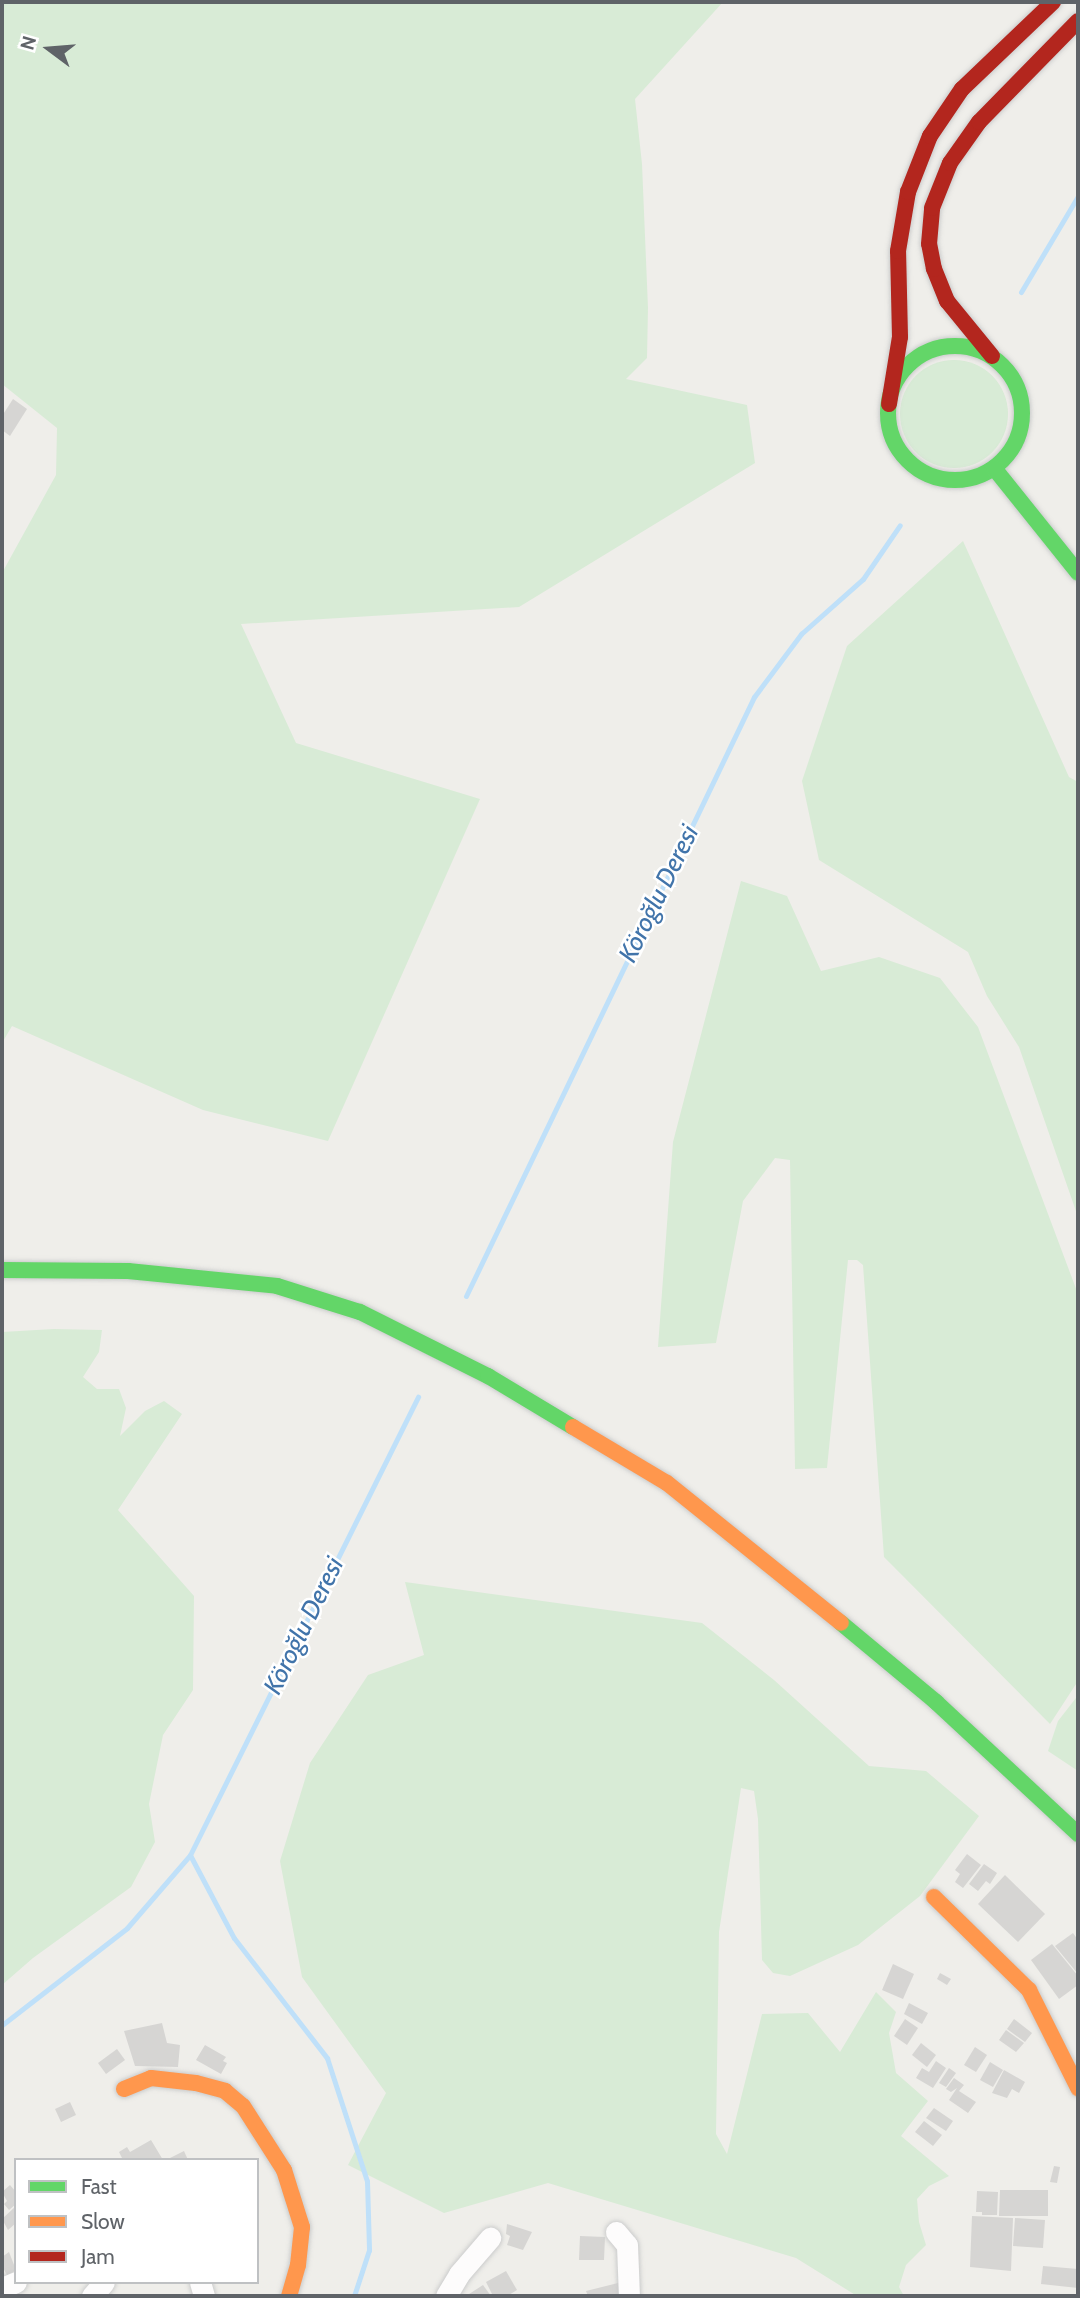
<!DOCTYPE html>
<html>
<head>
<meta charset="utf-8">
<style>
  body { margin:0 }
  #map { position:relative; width:1080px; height:2298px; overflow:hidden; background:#efeeea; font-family:Cabin,sans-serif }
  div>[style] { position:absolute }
  .green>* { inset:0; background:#d8ebd6 }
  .round { border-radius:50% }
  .stream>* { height:5px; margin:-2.5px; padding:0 2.5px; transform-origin:2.5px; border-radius:2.5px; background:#bfe0f9 }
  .building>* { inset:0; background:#d6d5d3 }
  .roads { filter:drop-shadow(0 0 2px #cbcccc) drop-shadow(0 0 2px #cbcccc) }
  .street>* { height:21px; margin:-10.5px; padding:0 10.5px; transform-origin:10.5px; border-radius:10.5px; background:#fdfcfc }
  .fast>* { height:16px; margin:-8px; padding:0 8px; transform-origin:8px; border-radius:8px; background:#63d668 }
  .fast>.ring { margin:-8px; padding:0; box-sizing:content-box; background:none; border:16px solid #63d668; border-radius:50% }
  .slow>* { height:16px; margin:-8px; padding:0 8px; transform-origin:8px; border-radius:8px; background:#ff974d }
  .jam>* { height:16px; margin:-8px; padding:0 8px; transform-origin:8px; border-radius:8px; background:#b3261e }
  span { translate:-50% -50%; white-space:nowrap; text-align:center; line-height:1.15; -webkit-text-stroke:5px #fff; paint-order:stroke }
  .water-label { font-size:26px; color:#4174aa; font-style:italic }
  .frame { position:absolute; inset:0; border:4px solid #5f6368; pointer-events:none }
  .legend { position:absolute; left:14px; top:2158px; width:245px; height:126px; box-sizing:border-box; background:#fff; border:2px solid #bfc1c3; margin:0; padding:9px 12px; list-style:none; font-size:21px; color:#5f6368 }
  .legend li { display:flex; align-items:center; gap:14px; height:35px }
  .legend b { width:35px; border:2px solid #bfc1c3 }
  .north { position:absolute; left:14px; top:14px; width:70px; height:70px; -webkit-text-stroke:5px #fff; paint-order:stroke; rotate:286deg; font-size:19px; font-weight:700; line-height:28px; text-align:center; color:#5f6368 }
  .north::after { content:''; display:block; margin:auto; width:24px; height:32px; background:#5f6368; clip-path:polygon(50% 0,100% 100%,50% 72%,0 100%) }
</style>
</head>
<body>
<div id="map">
  <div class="green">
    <i style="clip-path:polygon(2px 2px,723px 2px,635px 99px,642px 164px,648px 308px,647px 358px,626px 379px,747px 405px,755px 463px,519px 607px,241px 624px,296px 743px,480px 799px,328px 1141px,203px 1110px,12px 1026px,2px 1043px,2px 573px,56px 475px,57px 428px,2px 384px)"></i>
    <i class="round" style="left:900px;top:360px;width:108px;height:108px"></i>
    <i style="clip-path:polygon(963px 541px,1069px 777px,1078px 782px,1078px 1217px,1019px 1047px,987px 996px,968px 952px,819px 860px,802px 781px,847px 646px)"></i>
    <i style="clip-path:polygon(741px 881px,787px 896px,821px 971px,879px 957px,940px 978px,978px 1027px,1078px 1294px,1078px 1681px,1050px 1724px,884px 1557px,863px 1265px,857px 1260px,848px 1260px,827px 1468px,795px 1469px,790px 1160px,775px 1158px,743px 1201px,716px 1343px,658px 1347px,673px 1142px)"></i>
    <i style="clip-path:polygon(54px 1329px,102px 1330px,99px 1352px,83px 1377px,97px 1389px,119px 1389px,126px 1408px,120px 1436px,145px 1411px,164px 1401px,182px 1414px,118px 1510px,194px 1596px,193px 1690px,163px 1735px,149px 1804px,155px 1842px,131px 1887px,33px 1958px,2px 1985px,2px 1332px)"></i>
    <i style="clip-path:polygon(405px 1582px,702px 1623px,774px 1680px,869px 1766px,926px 1771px,979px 1816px,920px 1896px,858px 1945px,790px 1976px,773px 1973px,762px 1960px,758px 1819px,754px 1791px,741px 1788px,719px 1932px,716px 2134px,727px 2154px,762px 2014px,808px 2013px,840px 2052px,876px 1992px,896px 2012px,889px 2033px,896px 2073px,928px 2101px,901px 2136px,949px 2176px,929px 2186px,917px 2199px,919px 2222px,926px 2245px,906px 2265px,899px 2287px,904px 2296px,857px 2296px,796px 2258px,548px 2183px,444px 2213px,348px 2165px,386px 2093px,302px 1977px,280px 1861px,310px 1763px,368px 1675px,424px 1655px)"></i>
    <i style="clip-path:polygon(1076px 1698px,1078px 1699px,1078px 1771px,1048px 1751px,1058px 1721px)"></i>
  </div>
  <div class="stream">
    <i style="left:1021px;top:292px;width:112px;rotate:-59.3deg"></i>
    <i style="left:466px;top:1296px;width:665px;rotate:-64.32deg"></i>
    <i style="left:754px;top:697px;width:79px;rotate:-53.3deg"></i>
    <i style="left:801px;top:634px;width:83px;rotate:-41.6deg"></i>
    <i style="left:863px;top:579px;width:65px;rotate:-55.6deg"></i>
    <i style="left:190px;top:1855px;width:94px;rotate:62.1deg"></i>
    <i style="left:234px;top:1938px;width:152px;rotate:52.2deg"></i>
    <i style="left:327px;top:2058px;width:129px;rotate:72deg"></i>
    <i style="left:367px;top:2181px;width:69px;rotate:88.3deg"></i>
    <i style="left:369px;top:2250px;width:48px;rotate:108.1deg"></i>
    <i style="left:2px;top:2025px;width:158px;rotate:-37.8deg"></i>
    <i style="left:127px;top:1928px;width:96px;rotate:-49.2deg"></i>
    <i style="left:190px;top:1855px;width:512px;rotate:-63.54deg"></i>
  </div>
  <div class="building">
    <i style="clip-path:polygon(13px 399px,27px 409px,10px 436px,2px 430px,2px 416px)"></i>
    <i style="clip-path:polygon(967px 1854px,981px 1865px,963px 1888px,955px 1882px,960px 1874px,955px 1870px)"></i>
    <i style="clip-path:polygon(984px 1864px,997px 1873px,990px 1884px,986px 1881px,978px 1891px,969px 1884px)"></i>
    <i style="clip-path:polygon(1005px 1875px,1045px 1914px,1018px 1942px,978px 1904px)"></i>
    <i style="clip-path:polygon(1073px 1933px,1078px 1940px,1078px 1974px,1055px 1946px)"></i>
    <i style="clip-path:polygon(1052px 1944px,1078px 1976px,1078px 1985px,1059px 1999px,1031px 1960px)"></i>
    <i style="clip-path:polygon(893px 1964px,914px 1974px,903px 1999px,882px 1990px)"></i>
    <i style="clip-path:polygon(940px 1973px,951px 1979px,947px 1985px,937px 1979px)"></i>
    <i style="clip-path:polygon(909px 2003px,928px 2013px,922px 2024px,904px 2014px)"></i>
    <i style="clip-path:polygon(905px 2019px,918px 2028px,907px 2045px,894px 2036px)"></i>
    <i style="clip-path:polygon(1014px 2019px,1032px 2033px,1025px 2042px,1007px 2029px)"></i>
    <i style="clip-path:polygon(162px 2023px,167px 2043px,180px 2045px,178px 2067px,135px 2066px,124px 2031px)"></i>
    <i style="clip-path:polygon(1006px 2030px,1024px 2043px,1016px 2052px,999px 2040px)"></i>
    <i style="clip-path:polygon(921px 2043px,936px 2055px,927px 2067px,912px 2055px)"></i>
    <i style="clip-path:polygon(205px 2045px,226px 2057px,223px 2061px,227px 2063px,221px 2074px,196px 2060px)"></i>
    <i style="clip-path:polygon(975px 2047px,987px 2055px,976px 2072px,964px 2065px)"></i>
    <i style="clip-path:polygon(117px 2049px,125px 2060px,106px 2074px,98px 2063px)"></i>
    <i style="clip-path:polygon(936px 2061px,946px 2068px,933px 2088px,916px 2078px,922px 2068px,929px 2072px)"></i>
    <i style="clip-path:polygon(990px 2062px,1003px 2070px,993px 2087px,980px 2080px)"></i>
    <i style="clip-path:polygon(949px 2068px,956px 2073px,946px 2087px,939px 2083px)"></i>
    <i style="clip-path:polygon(1004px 2070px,1025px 2082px,1019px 2093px,1012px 2089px,1007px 2098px,992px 2093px)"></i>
    <i style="clip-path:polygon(954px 2078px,964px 2085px,959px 2091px,976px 2102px,968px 2113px,949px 2100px,957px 2088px,951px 2092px,946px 2089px)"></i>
    <i style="clip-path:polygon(70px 2102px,76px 2115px,61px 2122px,55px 2109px)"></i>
    <i style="clip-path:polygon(934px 2108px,953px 2121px,946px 2131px,926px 2118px)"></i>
    <i style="clip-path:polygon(924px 2121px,942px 2135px,933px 2146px,915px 2132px)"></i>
    <i style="clip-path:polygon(151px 2140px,163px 2160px,123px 2160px,119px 2152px,127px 2147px,130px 2152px)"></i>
    <i style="clip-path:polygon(184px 2151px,188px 2160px,166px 2160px)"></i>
    <i style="clip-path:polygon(1054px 2166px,1060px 2167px,1057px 2183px,1050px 2182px)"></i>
    <i style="clip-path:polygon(10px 2185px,16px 2192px,16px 2204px,9px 2210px,4px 2204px,7px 2201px,2px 2192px)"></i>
    <i style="clip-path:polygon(1000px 2190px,1048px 2190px,1048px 2216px,999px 2216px)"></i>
    <i style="clip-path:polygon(977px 2191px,998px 2192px,997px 2215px,982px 2215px,982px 2212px,976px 2212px)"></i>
    <i style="clip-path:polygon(16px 2206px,16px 2223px,8px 2230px,2px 2219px)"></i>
    <i style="clip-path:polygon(972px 2216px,1013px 2218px,1011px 2271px,970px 2267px)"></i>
    <i style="clip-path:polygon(1015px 2218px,1045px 2220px,1043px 2248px,1013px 2246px)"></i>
    <i style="clip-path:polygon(507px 2224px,532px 2232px,523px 2250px,507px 2245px,510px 2236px,506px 2234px)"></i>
    <i style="clip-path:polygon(580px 2236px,605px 2237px,604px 2260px,579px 2260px)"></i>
    <i style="clip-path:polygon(9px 2252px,16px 2270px,7px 2275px,2px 2266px,2px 2257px)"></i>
    <i style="clip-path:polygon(1043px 2266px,1078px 2269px,1078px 2288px,1041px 2284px)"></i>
    <i style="clip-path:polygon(506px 2271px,517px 2290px,507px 2296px,493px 2296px,486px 2282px)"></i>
    <i style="clip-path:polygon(618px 2283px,621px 2296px,588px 2296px,586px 2291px)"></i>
    <i style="clip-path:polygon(483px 2285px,491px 2296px,466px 2296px)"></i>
  </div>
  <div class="roads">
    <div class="street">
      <i style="left:616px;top:2232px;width:17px;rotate:50deg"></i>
      <i style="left:627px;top:2245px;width:51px;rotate:87.8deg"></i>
      <i style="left:200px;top:2282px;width:15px;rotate:74deg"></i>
      <i style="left:2px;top:2288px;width:15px;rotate:-23deg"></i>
      <i style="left:92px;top:2296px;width:18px;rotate:-49deg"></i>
      <i style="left:446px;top:2296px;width:26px;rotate:-59deg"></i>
      <i style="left:459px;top:2274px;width:48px;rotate:-49.3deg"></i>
    </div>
    <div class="fast">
      <i class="ring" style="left:888px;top:346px;width:118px;height:118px"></i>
      <i style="left:994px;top:468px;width:134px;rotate:51.3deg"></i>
      <i style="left:2px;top:1270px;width:126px;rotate:0.5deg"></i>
      <i style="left:128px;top:1271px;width:150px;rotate:5.7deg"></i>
      <i style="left:277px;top:1286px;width:87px;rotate:17.4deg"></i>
      <i style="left:360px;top:1312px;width:143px;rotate:26.6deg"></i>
      <i style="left:488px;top:1376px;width:99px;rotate:31deg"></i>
      <i style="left:841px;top:1623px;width:124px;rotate:39.7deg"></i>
      <i style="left:936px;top:1702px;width:194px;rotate:42.9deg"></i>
    </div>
    <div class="slow">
      <i style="left:573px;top:1427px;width:109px;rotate:30.8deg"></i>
      <i style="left:667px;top:1483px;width:223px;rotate:38.8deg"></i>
      <i style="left:934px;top:1897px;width:133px;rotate:44.4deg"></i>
      <i style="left:1029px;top:1990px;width:110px;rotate:63.4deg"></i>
      <i style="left:124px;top:2089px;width:29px;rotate:-22deg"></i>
      <i style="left:151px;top:2078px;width:45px;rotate:6.3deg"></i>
      <i style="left:196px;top:2083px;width:30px;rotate:15deg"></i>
      <i style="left:225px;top:2091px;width:23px;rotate:40deg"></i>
      <i style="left:243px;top:2106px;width:76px;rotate:57.4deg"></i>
      <i style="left:284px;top:2170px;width:60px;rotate:72.5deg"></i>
      <i style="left:302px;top:2227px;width:38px;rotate:96deg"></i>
      <i style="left:298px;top:2265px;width:32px;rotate:106deg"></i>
    </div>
    <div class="jam">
      <i style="left:992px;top:356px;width:71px;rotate:-129.3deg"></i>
      <i style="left:947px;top:301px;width:35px;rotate:-112deg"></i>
      <i style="left:934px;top:269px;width:25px;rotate:-101deg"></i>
      <i style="left:929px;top:244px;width:36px;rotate:-85deg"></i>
      <i style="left:932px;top:208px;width:48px;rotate:-68.2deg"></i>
      <i style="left:950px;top:163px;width:50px;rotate:-54.7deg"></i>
      <i style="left:979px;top:122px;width:141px;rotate:-45.6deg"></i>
      <i style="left:889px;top:404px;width:68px;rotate:-80.7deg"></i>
      <i style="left:900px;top:337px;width:86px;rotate:-91.3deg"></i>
      <i style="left:898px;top:251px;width:60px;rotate:-80.4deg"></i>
      <i style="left:908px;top:192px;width:60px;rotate:-68.6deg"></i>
      <i style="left:930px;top:136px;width:57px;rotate:-55.8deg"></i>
      <i style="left:962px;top:89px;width:126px;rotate:-43.7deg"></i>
    </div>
  </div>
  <div class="water-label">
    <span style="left:659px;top:894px;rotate:-64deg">Köroğlu Deresi</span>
    <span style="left:304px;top:1626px;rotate:-64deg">Köroğlu Deresi</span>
  </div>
  <div class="frame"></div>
  <ul class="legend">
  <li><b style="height:9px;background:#63d668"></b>Fast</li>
  <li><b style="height:9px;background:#ff974d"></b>Slow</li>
  <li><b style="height:9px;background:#b3261e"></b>Jam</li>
  </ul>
  <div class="north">N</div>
</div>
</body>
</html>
